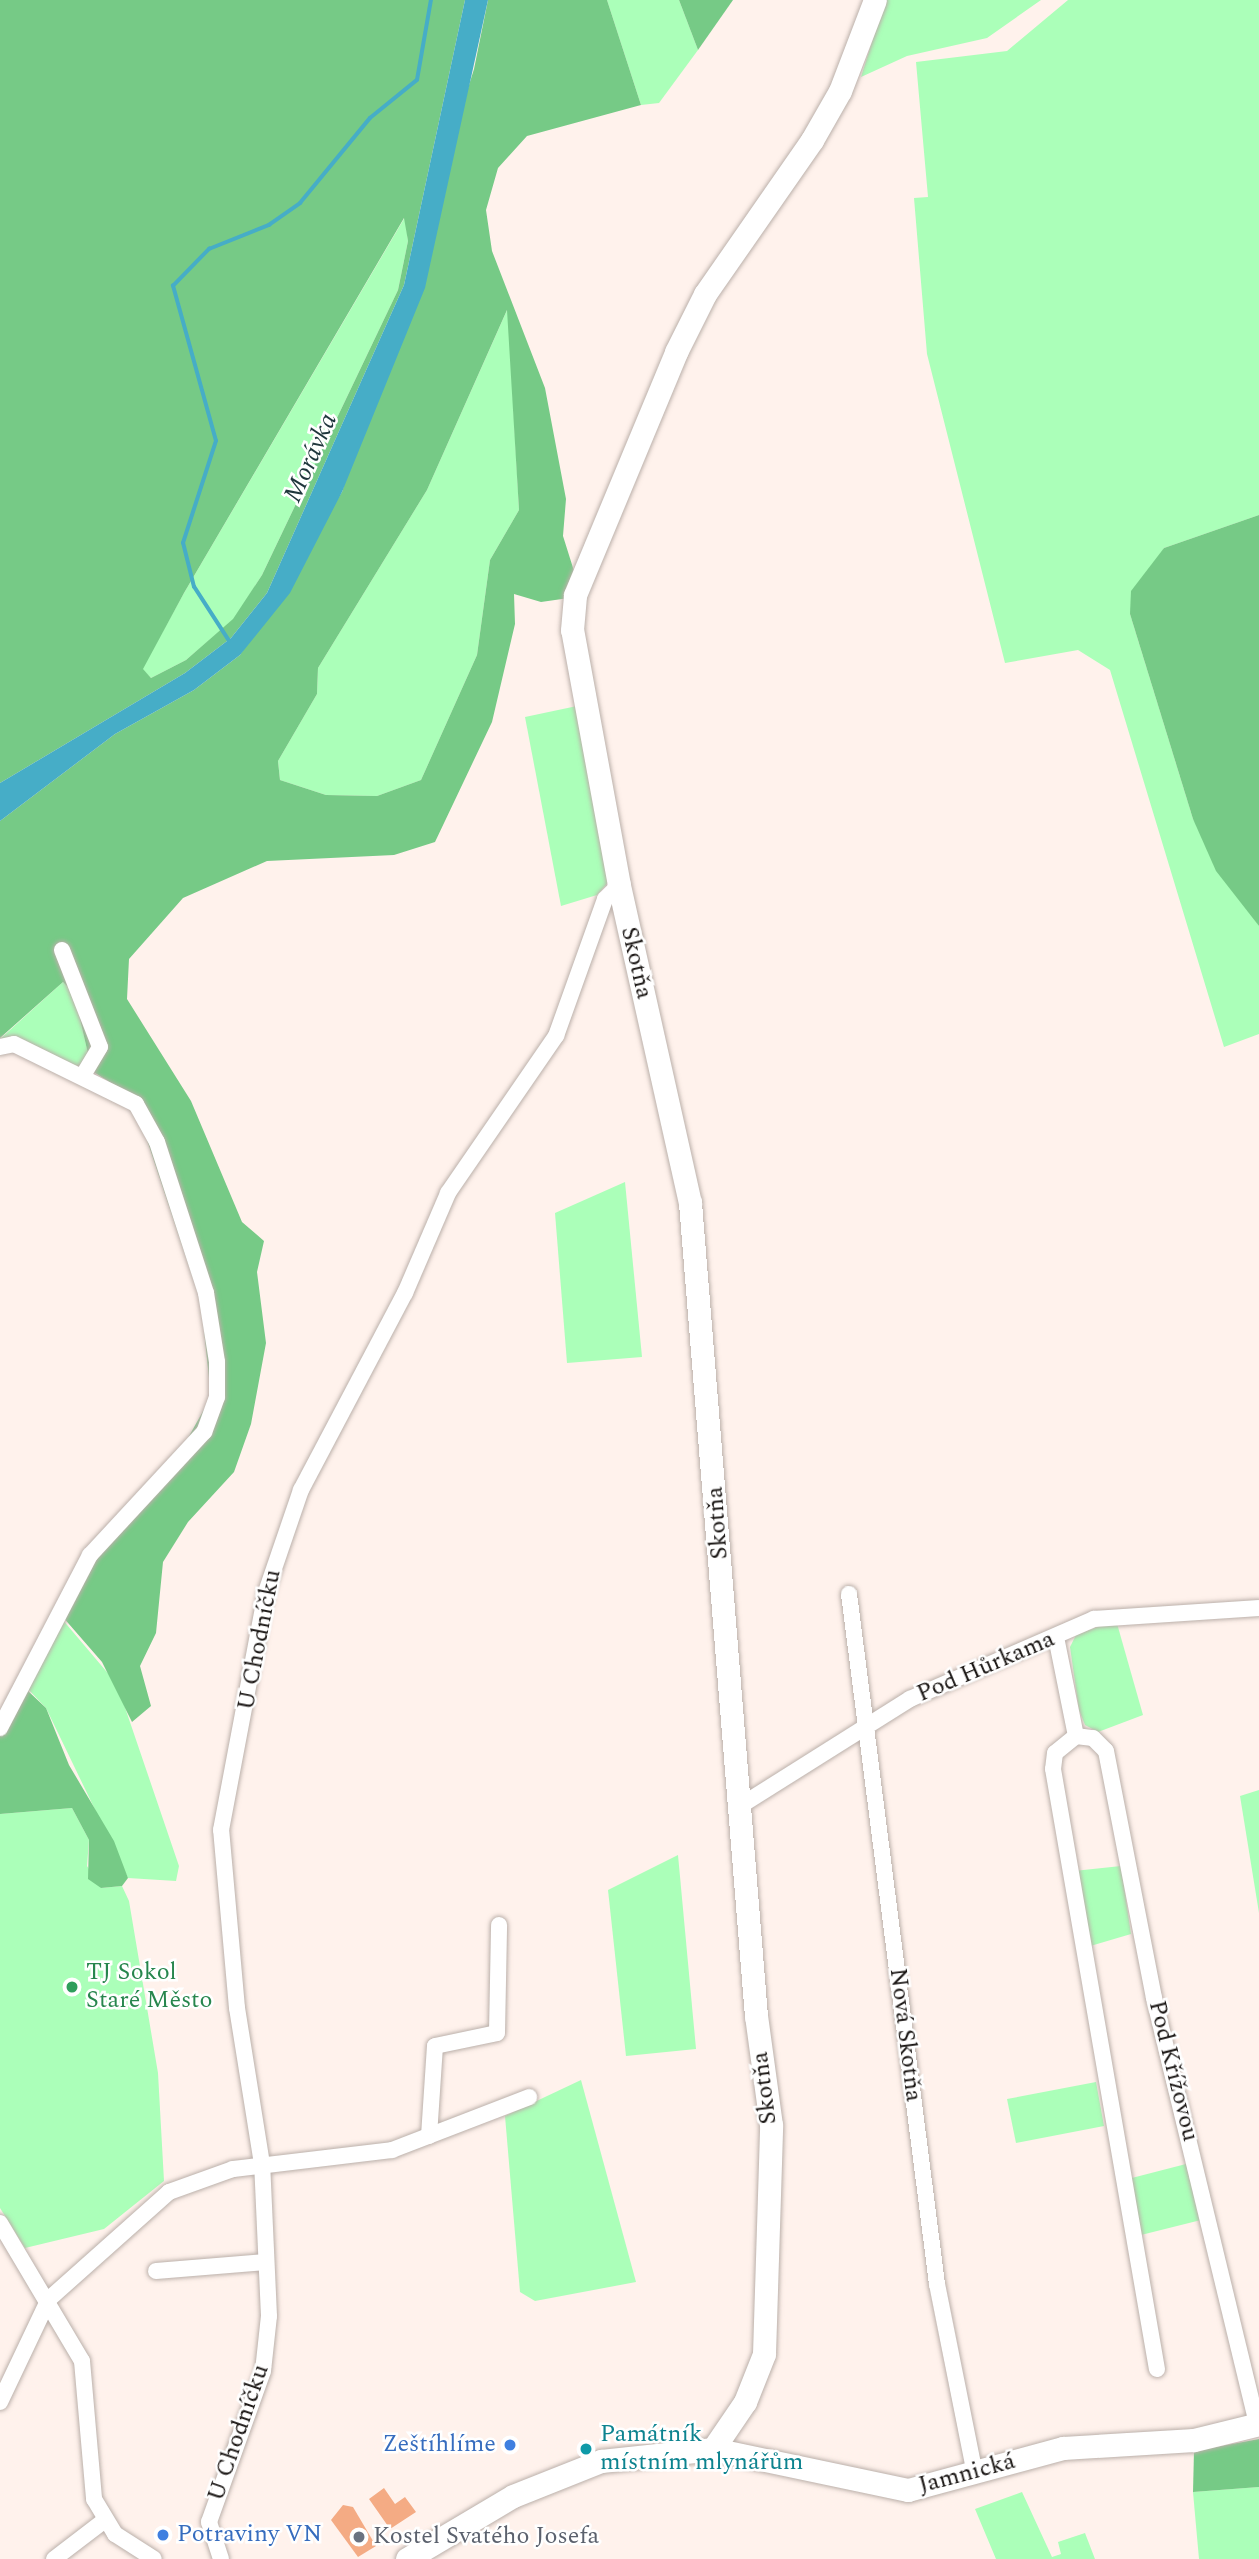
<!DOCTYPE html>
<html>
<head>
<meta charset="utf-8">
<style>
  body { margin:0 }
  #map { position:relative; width:1259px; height:2559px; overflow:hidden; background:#fff2ec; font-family:Spectral,serif }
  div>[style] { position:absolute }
  .green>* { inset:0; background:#abffb9 }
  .forest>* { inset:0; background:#76ca86 }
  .water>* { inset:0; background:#46adc7 }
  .stream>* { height:3.5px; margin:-1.75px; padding:0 1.75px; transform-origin:1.75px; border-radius:1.75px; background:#46adc7 }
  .building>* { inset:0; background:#f4ab84 }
  .roads { filter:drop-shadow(0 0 2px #bbb0aa) drop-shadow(0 0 2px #bbb0aa) }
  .street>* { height:16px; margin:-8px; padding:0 8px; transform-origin:8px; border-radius:8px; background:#fff }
  .secondary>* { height:23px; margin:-11.5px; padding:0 11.5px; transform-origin:11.5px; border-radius:11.5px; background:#fff }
  .dots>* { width:19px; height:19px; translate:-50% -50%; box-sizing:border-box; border:4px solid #fff; border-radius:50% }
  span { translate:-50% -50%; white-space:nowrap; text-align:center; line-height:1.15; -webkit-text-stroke:5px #fff; paint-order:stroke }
  .street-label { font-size:24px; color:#171311 }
  .leisure-label { font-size:24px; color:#27864d }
  .left { translate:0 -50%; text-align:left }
  .culture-label { font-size:24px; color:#0d838f }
  .shop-label { font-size:24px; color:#366cbe }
  .right { translate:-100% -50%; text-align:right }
  .worship-label { font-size:24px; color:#5b616d }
  .water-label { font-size:26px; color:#1f363c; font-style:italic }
</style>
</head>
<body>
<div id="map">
  <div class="green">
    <i style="clip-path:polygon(607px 0,679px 0,698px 50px,659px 103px,641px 105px)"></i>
    <i style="clip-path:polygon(885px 0,1041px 0,987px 38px,907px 56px,861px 77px)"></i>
    <i style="clip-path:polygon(1068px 0,1259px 0,1259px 515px,1164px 548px,1130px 614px,1193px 819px,1259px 926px,1259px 1034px,1224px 1047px,1110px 670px,1078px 650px,1005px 663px,927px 354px,914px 198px,928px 197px,916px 62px,1007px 51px)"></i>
    <i style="clip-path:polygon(405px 217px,408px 241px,398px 290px,262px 575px,234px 619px,186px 660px,151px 678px,142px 669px,184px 593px)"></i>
    <i style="clip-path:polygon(508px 308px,519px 510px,490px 560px,477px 655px,421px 780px,377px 796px,326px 795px,280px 780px,278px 761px,317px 694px,318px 668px,427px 490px)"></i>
    <i style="clip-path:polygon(577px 706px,611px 879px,597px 895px,561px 906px,525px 717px)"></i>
    <i style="clip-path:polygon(63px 982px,74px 993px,92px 1071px,0 1039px)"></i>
    <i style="clip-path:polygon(625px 1182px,642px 1357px,567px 1363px,555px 1213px)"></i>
    <i style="clip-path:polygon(62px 1619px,117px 1684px,179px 1866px,176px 1881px,128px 1878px,46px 1708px,28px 1689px)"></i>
    <i style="clip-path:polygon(1116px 1620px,1143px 1715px,1098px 1732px,1085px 1725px,1079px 1710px,1070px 1647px,1076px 1635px)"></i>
    <i style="clip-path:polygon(1259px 1790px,1259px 1913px,1240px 1796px)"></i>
    <i style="clip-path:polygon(72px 1808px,89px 1840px,87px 1866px,101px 1888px,122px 1886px,129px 1901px,158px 2073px,164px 2181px,104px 2229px,25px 2248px,0 2208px,0 1814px)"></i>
    <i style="clip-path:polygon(678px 1855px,696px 2049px,626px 2056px,608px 1890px)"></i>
    <i style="clip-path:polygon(1121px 1866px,1131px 1934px,1087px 1947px,1074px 1871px)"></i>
    <i style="clip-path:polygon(581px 2080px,636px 2282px,535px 2301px,520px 2292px,505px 2116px)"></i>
    <i style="clip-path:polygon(1096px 2082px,1104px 2126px,1016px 2143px,1007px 2099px)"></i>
    <i style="clip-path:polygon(1186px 2164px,1201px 2220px,1137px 2236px,1124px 2180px)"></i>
    <i style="clip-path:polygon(1259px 2487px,1259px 2559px,1199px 2559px,1193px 2492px)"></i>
    <i style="clip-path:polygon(1022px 2492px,1052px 2557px,1061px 2554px,1058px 2542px,1085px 2533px,1095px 2559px,996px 2559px,975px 2509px)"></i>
  </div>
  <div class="forest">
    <i style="clip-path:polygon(evenodd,0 0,465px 0,404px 285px,267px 593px,231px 638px,185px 673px,0 783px,0 0,404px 218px,408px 241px,398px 290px,262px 575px,233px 619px,186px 660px,151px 678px,143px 669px,184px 593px,404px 218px)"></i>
    <i style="clip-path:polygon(evenodd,488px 0,607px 0,641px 105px,527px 136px,498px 168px,486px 210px,492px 251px,545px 388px,566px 499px,563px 536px,574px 571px,569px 598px,541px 602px,514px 594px,515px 624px,492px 722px,435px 842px,394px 855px,267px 861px,183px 898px,129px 959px,127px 999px,191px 1101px,242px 1222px,264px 1241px,257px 1272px,266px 1343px,251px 1424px,234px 1472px,188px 1522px,163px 1562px,156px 1633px,140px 1666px,151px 1706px,132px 1722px,102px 1662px,62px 1616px,100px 1536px,188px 1438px,211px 1397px,201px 1302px,141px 1122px,108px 1081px,92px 1071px,74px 993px,63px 982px,0 1038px,0 821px,115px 734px,194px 690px,240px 655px,342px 492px,474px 69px,488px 0,507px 310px,519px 510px,490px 560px,477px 655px,421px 780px,377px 796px,326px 795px,280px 780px,278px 761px,317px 694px,318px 668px,427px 490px,507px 310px)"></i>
    <i style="clip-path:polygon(679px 0,733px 0,698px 50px)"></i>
    <i style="clip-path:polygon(1259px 515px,1259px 926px,1216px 871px,1193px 819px,1130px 614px,1131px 591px,1164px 548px)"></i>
    <i style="clip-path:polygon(27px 1690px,46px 1708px,69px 1765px,114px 1841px,128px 1878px,122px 1886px,101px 1888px,88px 1879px,89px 1840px,72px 1808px,0 1814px,0 1732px)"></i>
    <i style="clip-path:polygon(1259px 2439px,1259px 2487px,1193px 2492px,1194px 2451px)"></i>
  </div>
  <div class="water">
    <i style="clip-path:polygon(465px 0,488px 0,425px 288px,342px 492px,290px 593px,240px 655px,194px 690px,115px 734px,0 821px,0 783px,185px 673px,231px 638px,267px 593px,404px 285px)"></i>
  </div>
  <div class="stream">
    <i style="left:229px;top:641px;width:64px;rotate:-122.9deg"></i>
    <i style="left:194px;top:587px;width:45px;rotate:-104deg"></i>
    <i style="left:183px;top:543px;width:107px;rotate:-72.1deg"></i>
    <i style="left:216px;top:441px;width:161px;rotate:-105.5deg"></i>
    <i style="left:173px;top:286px;width:52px;rotate:-45.8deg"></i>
    <i style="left:209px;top:249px;width:65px;rotate:-21.8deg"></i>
    <i style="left:269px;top:225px;width:38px;rotate:-35deg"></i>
    <i style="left:300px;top:203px;width:110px;rotate:-50.5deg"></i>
    <i style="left:370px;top:118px;width:60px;rotate:-39deg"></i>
    <i style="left:417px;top:80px;width:81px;rotate:-80.1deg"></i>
  </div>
  <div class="building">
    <i style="clip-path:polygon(384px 2488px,395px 2504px,405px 2497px,416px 2512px,390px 2529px,369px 2499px)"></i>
    <i style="clip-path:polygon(343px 2505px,353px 2507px,376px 2546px,358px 2557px,331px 2520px)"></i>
  </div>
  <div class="roads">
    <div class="street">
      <i style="left:62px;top:950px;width:104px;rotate:68.6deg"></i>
      <i style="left:100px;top:1047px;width:33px;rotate:121deg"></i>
      <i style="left:0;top:1047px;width:14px;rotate:-12deg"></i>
      <i style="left:14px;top:1044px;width:136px;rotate:26.2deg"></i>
      <i style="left:136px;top:1104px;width:43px;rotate:61.1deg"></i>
      <i style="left:157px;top:1142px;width:159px;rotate:72deg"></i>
      <i style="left:206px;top:1293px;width:70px;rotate:80.9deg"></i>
      <i style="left:217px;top:1362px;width:35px;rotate:90deg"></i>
      <i style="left:217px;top:1397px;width:37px;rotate:110deg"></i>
      <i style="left:204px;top:1432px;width:168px;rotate:132.8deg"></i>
      <i style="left:90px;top:1555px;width:195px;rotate:117.5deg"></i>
      <i style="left:849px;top:1594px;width:696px;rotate:82.73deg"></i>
      <i style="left:937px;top:2284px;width:195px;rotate:78.7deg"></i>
      <i style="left:1056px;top:1637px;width:101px;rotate:78.6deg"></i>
      <i style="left:1076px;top:1736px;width:27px;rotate:141deg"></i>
      <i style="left:1055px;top:1753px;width:16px;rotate:97deg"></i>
      <i style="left:1053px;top:1769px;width:609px;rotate:80.17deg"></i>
      <i style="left:1076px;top:1736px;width:17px;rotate:7deg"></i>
      <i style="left:1093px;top:1738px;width:18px;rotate:45deg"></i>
      <i style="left:1106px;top:1751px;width:252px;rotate:79deg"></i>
      <i style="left:1154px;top:1998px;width:439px;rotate:76.4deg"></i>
      <i style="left:740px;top:1806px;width:201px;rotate:-32.2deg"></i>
      <i style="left:910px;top:1699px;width:201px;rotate:-23.5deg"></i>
      <i style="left:1094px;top:1619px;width:165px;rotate:-3.8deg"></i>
      <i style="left:429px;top:2136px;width:90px;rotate:-86.2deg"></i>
      <i style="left:435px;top:2046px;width:63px;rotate:-11.8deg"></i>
      <i style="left:497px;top:2033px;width:108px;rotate:-88.9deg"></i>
      <i style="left:0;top:2223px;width:161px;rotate:59.3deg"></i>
      <i style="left:82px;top:2361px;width:139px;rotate:85deg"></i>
      <i style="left:94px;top:2499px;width:41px;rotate:59deg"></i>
      <i style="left:115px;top:2534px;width:46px;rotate:32.7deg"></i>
      <i style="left:156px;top:2271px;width:110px;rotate:-4.7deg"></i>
      <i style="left:0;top:2402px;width:114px;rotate:-64.6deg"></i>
      <i style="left:49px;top:2299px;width:161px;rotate:-41.7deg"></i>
      <i style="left:169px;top:2192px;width:68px;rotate:-19.8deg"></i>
      <i style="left:233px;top:2169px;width:160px;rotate:-6.8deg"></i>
      <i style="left:392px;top:2150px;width:147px;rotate:-21.1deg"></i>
      <i style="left:54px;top:2559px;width:64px;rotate:-37.4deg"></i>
      <i style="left:221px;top:2559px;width:39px;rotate:-108deg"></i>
      <i style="left:209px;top:2522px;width:160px;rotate:-70.3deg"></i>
      <i style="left:263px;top:2371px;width:55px;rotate:-83.8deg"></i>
      <i style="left:269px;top:2316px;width:152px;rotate:-92.6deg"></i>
      <i style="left:262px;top:2164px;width:158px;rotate:-99.1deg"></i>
      <i style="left:237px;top:2008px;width:179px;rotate:-95.1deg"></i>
      <i style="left:221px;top:1830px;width:242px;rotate:-79.3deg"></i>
      <i style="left:266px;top:1592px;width:108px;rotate:-71.1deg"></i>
      <i style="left:301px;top:1490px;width:223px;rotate:-62.2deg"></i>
      <i style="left:405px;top:1293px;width:109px;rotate:-66.7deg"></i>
      <i style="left:448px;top:1193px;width:191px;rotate:-55.5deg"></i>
      <i style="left:556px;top:1036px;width:145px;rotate:-70.3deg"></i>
      <i style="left:605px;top:899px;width:20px;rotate:-45deg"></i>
    </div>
    <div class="secondary">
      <i style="left:713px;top:2449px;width:57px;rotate:-55.8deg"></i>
      <i style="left:745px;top:2402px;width:52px;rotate:-68.4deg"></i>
      <i style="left:764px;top:2354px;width:229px;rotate:-88.2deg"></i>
      <i style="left:771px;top:2125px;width:110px;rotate:-97.8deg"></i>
      <i style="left:756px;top:2016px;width:816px;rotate:-94.64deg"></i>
      <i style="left:690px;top:1203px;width:326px;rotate:-102.6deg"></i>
      <i style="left:619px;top:885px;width:259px;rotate:-100.4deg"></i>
      <i style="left:572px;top:630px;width:35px;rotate:-85deg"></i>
      <i style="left:575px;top:595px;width:263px;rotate:-67.4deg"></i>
      <i style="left:676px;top:352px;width:65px;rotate:-63.4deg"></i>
      <i style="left:705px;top:294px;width:188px;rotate:-55.2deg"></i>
      <i style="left:812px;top:140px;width:56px;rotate:-60.3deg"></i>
      <i style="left:840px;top:91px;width:97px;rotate:-69deg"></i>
      <i style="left:407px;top:2559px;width:123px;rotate:-30.7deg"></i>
      <i style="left:513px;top:2496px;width:95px;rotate:-21.7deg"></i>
      <i style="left:601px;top:2461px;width:113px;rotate:-6.1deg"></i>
      <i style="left:713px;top:2449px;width:199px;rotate:11.9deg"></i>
      <i style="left:908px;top:2490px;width:161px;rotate:-15.2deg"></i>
      <i style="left:1063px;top:2448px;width:131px;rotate:-3.5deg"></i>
      <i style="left:1194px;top:2440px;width:67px;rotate:-13.8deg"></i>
    </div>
  </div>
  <div class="dots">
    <i style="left:72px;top:1987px;background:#2e9e5b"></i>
    <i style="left:510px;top:2445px;background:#3f7fe0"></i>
    <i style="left:586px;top:2449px;background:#0f9aa8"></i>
    <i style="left:163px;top:2535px;background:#3f7fe0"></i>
    <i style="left:359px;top:2537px;background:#6b7280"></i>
  </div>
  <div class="street-label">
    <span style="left:636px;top:963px;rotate:77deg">Skotňa</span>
    <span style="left:718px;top:1523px;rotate:-94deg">Skotňa</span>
    <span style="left:260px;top:1640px;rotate:-79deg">U Chodníčku</span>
    <span style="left:986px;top:1667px;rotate:-23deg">Pod Hůrkama</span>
    <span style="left:905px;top:2035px;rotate:83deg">Nová Skotňa</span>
    <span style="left:1173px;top:2071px;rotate:76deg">Pod Křížovou</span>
    <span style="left:765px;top:2088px;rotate:-97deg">Skotňa</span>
    <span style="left:239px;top:2433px;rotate:-71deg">U Chodníčku</span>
    <span style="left:967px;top:2474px;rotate:-15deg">Jamnická</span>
  </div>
  <div class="leisure-label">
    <span class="left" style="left:86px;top:1987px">TJ Sokol<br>Staré Město</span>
  </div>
  <div class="culture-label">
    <span class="left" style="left:600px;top:2449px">Památník<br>místním mlynářům</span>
  </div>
  <div class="shop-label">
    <span class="right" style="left:496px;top:2445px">Zeštíhlíme</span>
    <span class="left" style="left:177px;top:2535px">Potraviny VN</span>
  </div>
  <div class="worship-label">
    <span class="left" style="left:373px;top:2537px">Kostel Svatého Josefa</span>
  </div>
  <div class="water-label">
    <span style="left:311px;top:458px;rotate:-66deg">Morávka</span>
  </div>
</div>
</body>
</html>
